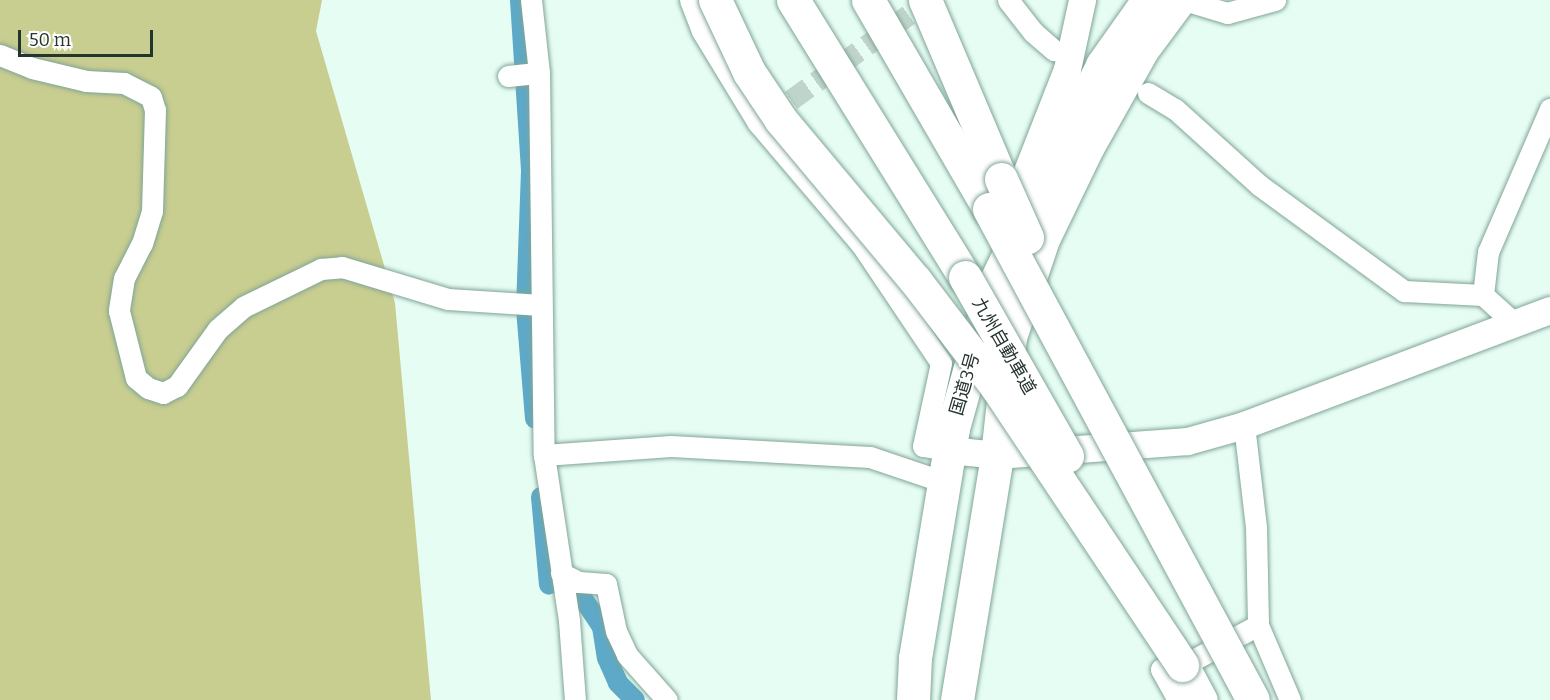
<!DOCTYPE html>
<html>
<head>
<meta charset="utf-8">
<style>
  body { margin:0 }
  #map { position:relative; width:1550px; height:700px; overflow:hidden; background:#e6fdf4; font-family:Bitter,"Noto Sans JP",serif }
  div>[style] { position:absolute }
  .green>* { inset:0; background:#c8cd90 }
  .canal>* { height:20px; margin:-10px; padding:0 10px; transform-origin:10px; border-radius:10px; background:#5da9c7 }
  .minor-tunnel>* { height:21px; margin-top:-10.5px; transform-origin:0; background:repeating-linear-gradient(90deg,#bfd5cc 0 21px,transparent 0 31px) }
  .roads { filter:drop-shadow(0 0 2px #80a596) drop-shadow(0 0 2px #80a596) }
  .minor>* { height:21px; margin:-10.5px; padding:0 10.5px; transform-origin:10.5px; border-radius:10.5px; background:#fff }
  .tertiary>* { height:27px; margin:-13.5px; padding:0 13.5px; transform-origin:13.5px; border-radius:13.5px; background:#fff }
  .trunk>* { height:33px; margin:-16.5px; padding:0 16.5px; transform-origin:16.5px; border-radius:16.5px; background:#fff }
  .motorway>* { height:33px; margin:-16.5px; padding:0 16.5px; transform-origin:16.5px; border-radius:16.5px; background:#fff }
  .bridges { filter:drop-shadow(0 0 2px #80a596) drop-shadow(0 0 2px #80a596) }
  .motorway-bridge>* { height:33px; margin:-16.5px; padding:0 16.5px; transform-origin:16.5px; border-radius:16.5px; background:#fff }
  span { translate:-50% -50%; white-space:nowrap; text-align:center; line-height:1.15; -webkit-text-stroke:4.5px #fff; paint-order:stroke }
  .street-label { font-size:18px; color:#25342e }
  .scale { position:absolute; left:18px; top:30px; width:135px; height:27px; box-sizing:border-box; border:3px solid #25342e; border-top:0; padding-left:8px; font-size:18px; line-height:21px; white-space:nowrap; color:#25342e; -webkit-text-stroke:4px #fff; paint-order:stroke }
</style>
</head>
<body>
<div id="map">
  <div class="green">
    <i style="clip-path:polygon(0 0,322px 0,316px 31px,395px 303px,431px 700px,0 700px)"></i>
  </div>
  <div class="canal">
    <i style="left:520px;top:0;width:171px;rotate:86.3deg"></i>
    <i style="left:531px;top:171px;width:138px;rotate:92.1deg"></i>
    <i style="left:526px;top:309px;width:110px;rotate:85.3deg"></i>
    <i style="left:541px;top:497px;width:88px;rotate:84.8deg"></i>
    <i style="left:578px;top:591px;width:43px;rotate:56.3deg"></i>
    <i style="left:602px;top:627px;width:31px;rotate:81deg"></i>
    <i style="left:607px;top:658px;width:27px;rotate:66deg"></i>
    <i style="left:618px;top:683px;width:24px;rotate:45deg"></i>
  </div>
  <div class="minor-tunnel">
    <i style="left:766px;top:118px;width:201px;rotate:-35.9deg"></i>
  </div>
  <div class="roads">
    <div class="minor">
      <i style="left:531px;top:0;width:73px;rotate:83.7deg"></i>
      <i style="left:539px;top:73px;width:382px;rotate:89.3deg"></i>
      <i style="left:544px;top:455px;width:168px;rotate:81.4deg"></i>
      <i style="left:569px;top:621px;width:79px;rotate:85.7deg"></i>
      <i style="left:690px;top:0;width:33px;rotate:69deg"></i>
      <i style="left:702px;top:31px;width:108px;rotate:58.7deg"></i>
      <i style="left:758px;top:123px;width:159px;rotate:49.6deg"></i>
      <i style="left:861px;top:244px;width:143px;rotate:56.1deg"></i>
      <i style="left:941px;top:363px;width:85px;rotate:102.2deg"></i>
      <i style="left:923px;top:446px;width:26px;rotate:9deg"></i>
      <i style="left:1008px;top:0;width:41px;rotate:52deg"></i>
      <i style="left:1033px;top:32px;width:28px;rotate:41deg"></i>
      <i style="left:1184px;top:0;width:45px;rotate:16.8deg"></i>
      <i style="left:1227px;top:13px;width:50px;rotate:-15.2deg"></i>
      <i style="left:0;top:55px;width:35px;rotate:22deg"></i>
      <i style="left:32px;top:68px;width:56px;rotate:13.5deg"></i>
      <i style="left:86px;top:81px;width:38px;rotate:3deg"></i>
      <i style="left:124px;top:83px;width:30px;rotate:27deg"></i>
      <i style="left:151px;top:97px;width:14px;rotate:73deg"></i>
      <i style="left:155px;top:110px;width:101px;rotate:91.7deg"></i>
      <i style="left:152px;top:211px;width:34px;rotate:107deg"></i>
      <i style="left:142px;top:243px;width:39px;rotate:117deg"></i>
      <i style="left:124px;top:278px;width:33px;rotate:99deg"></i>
      <i style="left:119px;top:311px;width:69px;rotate:75.8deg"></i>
      <i style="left:136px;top:378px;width:16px;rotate:40deg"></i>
      <i style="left:148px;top:388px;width:16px;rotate:18deg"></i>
      <i style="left:163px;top:393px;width:16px;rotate:-27deg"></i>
      <i style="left:177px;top:386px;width:70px;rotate:-54.3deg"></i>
      <i style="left:218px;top:329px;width:33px;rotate:-41deg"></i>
      <i style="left:243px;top:307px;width:87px;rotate:-26deg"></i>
      <i style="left:321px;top:269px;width:21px;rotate:-5deg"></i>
      <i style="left:342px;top:267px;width:111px;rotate:16.8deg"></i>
      <i style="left:448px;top:299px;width:93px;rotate:3.7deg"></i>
      <i style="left:508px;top:76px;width:31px;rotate:-6deg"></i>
      <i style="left:1148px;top:93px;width:31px;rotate:31deg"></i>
      <i style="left:1175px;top:109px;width:113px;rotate:42.1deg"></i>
      <i style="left:1259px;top:185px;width:180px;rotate:36.2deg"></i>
      <i style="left:1404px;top:291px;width:79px;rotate:2.9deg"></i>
      <i style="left:1483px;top:295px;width:42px;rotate:42.1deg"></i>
      <i style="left:1483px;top:295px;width:43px;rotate:-83.4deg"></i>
      <i style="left:1488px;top:252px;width:156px;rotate:-66.6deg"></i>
      <i style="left:1244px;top:425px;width:103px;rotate:83.3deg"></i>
      <i style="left:1256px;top:527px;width:98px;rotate:88.8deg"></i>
      <i style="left:1258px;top:625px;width:82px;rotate:66.9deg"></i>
      <i style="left:544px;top:455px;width:127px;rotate:-4.1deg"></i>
      <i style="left:671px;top:446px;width:199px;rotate:3.2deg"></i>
      <i style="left:870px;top:457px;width:78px;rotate:18.7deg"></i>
      <i style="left:561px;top:573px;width:20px;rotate:27deg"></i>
      <i style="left:579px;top:582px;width:27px;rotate:4deg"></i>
      <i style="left:606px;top:584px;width:48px;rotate:78deg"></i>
      <i style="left:616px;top:631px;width:26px;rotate:65deg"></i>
      <i style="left:627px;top:655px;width:60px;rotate:48.4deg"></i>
      <i style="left:1178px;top:700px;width:35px;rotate:-119deg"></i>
      <i style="left:1161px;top:669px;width:33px;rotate:-16deg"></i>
      <i style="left:1193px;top:660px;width:74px;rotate:-28.3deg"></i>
    </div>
    <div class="tertiary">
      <i style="left:1009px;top:217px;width:159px;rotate:-68.6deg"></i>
      <i style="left:1067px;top:69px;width:71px;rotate:-77.7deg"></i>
      <i style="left:949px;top:450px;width:48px;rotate:5.9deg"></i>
      <i style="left:997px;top:455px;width:191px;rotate:-4.2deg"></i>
      <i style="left:1187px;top:441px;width:59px;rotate:-15.7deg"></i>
      <i style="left:1244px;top:425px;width:327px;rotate:-20.6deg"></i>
    </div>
    <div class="trunk">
      <i style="left:913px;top:700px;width:42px;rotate:-87.3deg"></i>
      <i style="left:915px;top:658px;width:233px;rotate:-80.6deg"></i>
      <i style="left:953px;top:428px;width:145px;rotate:-74.4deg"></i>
      <i style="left:992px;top:288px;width:249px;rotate:-63.7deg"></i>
      <i style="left:1102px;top:65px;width:80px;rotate:-54.7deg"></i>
      <i style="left:957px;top:700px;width:248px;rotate:-80.7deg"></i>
      <i style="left:997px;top:455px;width:119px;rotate:-83.7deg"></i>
      <i style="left:1010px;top:337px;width:103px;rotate:-71.4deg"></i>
      <i style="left:1043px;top:239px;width:101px;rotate:-64.2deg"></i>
      <i style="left:1087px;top:148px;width:112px;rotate:-60.7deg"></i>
      <i style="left:1142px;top:50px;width:62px;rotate:-53.5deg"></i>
    </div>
    <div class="motorway">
      <i style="left:793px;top:0;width:326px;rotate:58.2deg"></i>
      <i style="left:868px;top:0;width:241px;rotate:59.9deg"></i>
      <i style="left:925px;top:0;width:194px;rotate:67deg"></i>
      <i style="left:1182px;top:665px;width:40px;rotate:62deg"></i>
    </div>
  </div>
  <div class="bridges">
    <div class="motorway-bridge">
      <i style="left:715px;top:0;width:80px;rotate:64.7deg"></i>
      <i style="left:749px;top:72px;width:58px;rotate:56.3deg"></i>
      <i style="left:781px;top:120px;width:209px;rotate:50.1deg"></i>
      <i style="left:915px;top:280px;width:137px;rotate:52.7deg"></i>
      <i style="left:998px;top:389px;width:332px;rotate:56.3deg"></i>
      <i style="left:1001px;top:179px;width:64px;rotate:65.9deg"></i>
      <i style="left:989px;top:209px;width:557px;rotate:61.73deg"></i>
      <i style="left:965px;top:277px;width:206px;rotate:60.3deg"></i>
    </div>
  </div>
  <div class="street-label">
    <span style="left:1004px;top:346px;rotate:60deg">九州自動車道</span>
    <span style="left:965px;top:384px;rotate:-74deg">国道3号</span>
  </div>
  <div class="scale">50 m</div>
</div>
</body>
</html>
